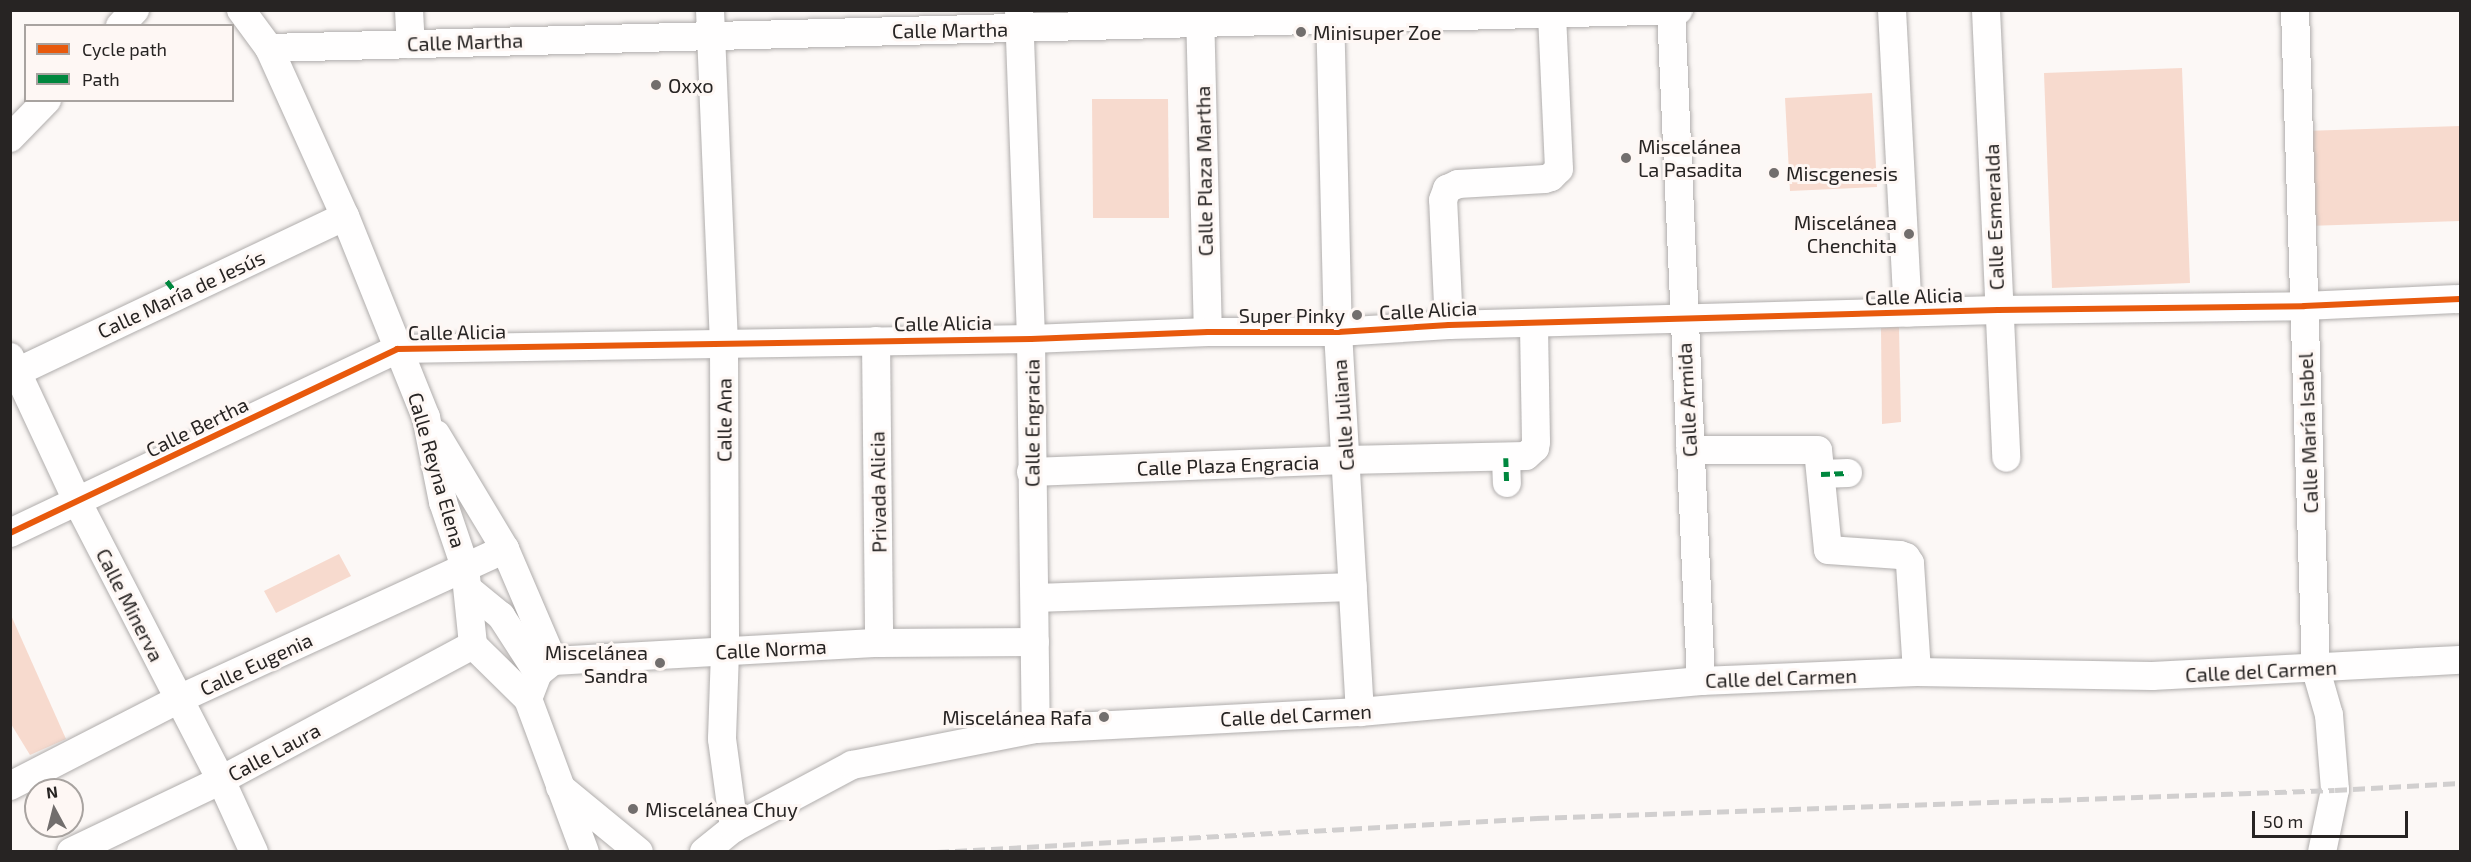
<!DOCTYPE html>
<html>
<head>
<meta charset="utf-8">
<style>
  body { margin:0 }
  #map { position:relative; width:2471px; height:862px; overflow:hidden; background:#fcf8f6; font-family:"Exo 2",sans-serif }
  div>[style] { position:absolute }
  .green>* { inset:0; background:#f7dace }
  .roads { filter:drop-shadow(0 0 2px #b0adac) drop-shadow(0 0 2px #b0adac) }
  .minor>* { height:28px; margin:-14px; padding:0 14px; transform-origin:14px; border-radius:14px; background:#fffefe }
  .rail>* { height:4.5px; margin-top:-2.25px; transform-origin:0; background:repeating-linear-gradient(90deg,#d1cfcf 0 12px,transparent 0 18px) }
  .quiet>* { height:4.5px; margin-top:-2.25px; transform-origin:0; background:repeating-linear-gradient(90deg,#00873e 0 9px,transparent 0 13.5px) }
  .cycleway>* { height:6px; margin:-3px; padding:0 3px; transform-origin:3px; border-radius:3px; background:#e8590c }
  .dots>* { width:16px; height:16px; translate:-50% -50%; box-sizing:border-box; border:3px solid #fef7f4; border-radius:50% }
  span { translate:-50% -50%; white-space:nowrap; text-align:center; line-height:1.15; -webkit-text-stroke:6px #fef7f4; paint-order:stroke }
  .street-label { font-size:20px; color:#272423 }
  .poi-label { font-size:20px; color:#272423 }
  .left { translate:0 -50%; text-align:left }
  .right { translate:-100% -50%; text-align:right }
  .frame { position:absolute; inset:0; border:12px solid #272423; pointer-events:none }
  .legend { position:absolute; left:24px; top:24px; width:210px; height:78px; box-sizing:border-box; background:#fef7f4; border:2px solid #a8a3a0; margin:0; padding:8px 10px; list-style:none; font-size:18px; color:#272423 }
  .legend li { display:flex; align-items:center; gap:12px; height:30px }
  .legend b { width:30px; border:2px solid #a8a3a0 }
  .north { position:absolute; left:24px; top:778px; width:60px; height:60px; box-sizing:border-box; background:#fef7f4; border:2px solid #a8a3a0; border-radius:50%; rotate:353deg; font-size:16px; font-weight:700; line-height:24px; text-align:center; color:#272423 }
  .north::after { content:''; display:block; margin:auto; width:21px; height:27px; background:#726e6d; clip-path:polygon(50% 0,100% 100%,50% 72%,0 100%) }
  .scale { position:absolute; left:2252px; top:811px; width:156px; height:27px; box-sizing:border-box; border:3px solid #272423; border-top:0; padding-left:8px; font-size:18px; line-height:21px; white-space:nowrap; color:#272423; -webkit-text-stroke:4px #fef7f4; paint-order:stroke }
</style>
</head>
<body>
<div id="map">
  <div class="green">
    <i style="clip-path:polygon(2182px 68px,2190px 283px,2052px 288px,2044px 73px)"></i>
    <i style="clip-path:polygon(1872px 93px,1877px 187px,1790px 191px,1785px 98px)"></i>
    <i style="clip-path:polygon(1092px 99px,1168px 99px,1169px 218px,1093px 218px)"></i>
    <i style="clip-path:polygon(2460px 126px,2460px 221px,2307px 226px,2304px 131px)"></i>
    <i style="clip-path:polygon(1899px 327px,1901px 422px,1882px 424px,1881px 328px)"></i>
    <i style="clip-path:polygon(339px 554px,351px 576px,276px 613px,264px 591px)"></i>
    <i style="clip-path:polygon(10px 613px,66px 739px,30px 755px,11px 724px)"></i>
  </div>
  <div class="roads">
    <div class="minor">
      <i style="left:241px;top:10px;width:47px;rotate:53.6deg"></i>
      <i style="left:269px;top:48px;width:184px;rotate:65.7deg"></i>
      <i style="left:345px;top:216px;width:217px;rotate:68.1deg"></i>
      <i style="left:426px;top:417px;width:87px;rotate:78.7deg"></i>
      <i style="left:443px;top:502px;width:69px;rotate:71.3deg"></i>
      <i style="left:465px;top:567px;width:78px;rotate:84.1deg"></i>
      <i style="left:473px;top:645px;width:77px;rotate:44.5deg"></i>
      <i style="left:528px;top:699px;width:163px;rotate:69.6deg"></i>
      <i style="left:409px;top:10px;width:34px;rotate:87deg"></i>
      <i style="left:710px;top:10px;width:335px;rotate:87.6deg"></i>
      <i style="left:724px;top:345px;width:307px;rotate:89.8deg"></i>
      <i style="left:725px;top:652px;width:87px;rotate:92deg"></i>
      <i style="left:722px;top:739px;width:90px;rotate:82.3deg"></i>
      <i style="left:1200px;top:10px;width:322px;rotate:88.6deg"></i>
      <i style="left:1330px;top:10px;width:322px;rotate:88.6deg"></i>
      <i style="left:1338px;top:332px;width:381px;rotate:86.7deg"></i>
      <i style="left:1671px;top:10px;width:672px;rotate:87.44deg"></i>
      <i style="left:1892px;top:10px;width:303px;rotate:87deg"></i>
      <i style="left:1986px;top:10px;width:448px;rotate:87.4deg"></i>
      <i style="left:2295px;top:10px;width:660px;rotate:88.18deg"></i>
      <i style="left:2316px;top:670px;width:47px;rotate:73.9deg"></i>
      <i style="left:2329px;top:715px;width:75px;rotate:85.4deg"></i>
      <i style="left:2335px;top:790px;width:63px;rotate:101.8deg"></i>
      <i style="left:1019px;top:11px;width:328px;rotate:87.9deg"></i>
      <i style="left:1031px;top:339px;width:390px;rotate:89.3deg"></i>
      <i style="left:120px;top:26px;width:22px;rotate:-47deg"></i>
      <i style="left:269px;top:48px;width:1410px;rotate:-1.54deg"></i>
      <i style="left:10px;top:138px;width:53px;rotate:-45.8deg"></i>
      <i style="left:1449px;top:325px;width:125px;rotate:-92.7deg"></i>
      <i style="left:1443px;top:200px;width:12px;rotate:-70deg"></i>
      <i style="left:1447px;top:189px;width:12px;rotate:-24deg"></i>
      <i style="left:1458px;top:184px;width:87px;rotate:-3.3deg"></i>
      <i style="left:1545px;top:179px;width:6px;rotate:-18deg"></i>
      <i style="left:1551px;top:177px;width:11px;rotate:-45deg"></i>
      <i style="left:1559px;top:169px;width:155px;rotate:-92.6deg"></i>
      <i style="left:876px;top:341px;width:302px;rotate:89.4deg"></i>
      <i style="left:10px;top:357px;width:161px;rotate:65deg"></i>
      <i style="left:78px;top:503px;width:312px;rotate:62.7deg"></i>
      <i style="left:221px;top:780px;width:79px;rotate:65.4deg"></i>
      <i style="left:17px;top:372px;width:363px;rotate:-25.4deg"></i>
      <i style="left:436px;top:434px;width:134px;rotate:59deg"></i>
      <i style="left:505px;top:549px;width:122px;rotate:66.8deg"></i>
      <i style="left:1506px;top:458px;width:25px;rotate:88deg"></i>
      <i style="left:1031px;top:472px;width:315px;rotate:-2.2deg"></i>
      <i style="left:1346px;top:460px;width:180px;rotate:-1.3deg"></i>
      <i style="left:1526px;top:456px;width:12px;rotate:-42deg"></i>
      <i style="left:1535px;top:448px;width:6px;rotate:-81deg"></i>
      <i style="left:1536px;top:442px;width:119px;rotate:-91deg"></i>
      <i style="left:1821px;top:474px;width:27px;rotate:-2deg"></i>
      <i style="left:10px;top:533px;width:429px;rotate:-25.4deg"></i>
      <i style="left:397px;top:349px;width:634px;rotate:-0.9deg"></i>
      <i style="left:1031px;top:339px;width:177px;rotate:-2.3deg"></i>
      <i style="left:1208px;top:332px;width:130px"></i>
      <i style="left:1338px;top:332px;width:111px;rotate:-3.6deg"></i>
      <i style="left:1449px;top:325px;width:549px;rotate:-1.57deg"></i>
      <i style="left:1998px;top:310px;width:306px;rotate:-0.7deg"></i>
      <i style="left:2304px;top:306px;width:156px;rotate:-2.6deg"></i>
      <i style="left:468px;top:589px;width:43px;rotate:39.3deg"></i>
      <i style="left:501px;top:616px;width:68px;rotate:57deg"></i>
      <i style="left:1035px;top:598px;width:318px;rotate:-2deg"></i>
      <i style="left:1917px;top:672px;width:235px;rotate:1deg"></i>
      <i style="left:2152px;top:676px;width:308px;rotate:-3deg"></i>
      <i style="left:528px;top:699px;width:28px;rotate:-69deg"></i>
      <i style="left:538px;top:673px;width:19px;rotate:-39deg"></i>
      <i style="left:553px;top:661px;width:326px;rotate:-3.2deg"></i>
      <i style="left:879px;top:643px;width:156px;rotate:-0.4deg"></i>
      <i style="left:10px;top:786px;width:190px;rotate:-27.2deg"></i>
      <i style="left:179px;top:699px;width:359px;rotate:-24.7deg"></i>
      <i style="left:560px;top:787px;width:102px;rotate:39.4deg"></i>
      <i style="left:71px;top:852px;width:166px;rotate:-25.6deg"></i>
      <i style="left:221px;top:780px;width:286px;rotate:-28.2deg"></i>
      <i style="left:704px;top:852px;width:38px;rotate:-39deg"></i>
      <i style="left:734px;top:828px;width:134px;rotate:-28.1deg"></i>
      <i style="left:852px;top:765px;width:187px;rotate:-11.1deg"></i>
      <i style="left:1036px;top:729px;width:324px;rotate:-3deg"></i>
      <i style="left:1360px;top:712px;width:342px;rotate:-5.2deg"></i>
      <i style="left:1701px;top:681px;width:216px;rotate:-2.4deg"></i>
      <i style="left:1917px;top:672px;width:109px;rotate:-93.7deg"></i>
      <i style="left:1910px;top:563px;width:7px;rotate:-124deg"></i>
      <i style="left:1906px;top:557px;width:6px;rotate:-162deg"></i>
      <i style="left:1900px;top:555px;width:72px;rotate:-176deg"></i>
      <i style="left:1828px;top:550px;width:100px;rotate:-95.7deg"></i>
      <i style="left:1818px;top:450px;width:128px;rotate:180deg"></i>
    </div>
  </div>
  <div class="rail">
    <i style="left:937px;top:852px;width:601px;rotate:-3.24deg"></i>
    <i style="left:1537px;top:818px;width:798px;rotate:-2.01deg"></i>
    <i style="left:2335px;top:790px;width:125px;rotate:-3.2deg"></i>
  </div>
  <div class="quiet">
    <i style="left:167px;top:281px;width:16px;rotate:52deg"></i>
    <i style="left:1506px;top:458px;width:25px;rotate:88deg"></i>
    <i style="left:1821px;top:474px;width:27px;rotate:-2deg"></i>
  </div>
  <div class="cycleway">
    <i style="left:10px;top:533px;width:429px;rotate:-25.4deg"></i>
    <i style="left:397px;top:349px;width:634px;rotate:-0.9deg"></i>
    <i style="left:1031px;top:339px;width:177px;rotate:-2.3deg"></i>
    <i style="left:1208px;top:332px;width:130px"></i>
    <i style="left:1338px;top:332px;width:111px;rotate:-3.6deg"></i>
    <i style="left:1449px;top:325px;width:549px;rotate:-1.57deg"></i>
    <i style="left:1998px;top:310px;width:306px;rotate:-0.7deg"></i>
    <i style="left:2304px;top:306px;width:156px;rotate:-2.6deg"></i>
  </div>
  <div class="dots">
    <i style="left:1301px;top:32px;background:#726e6d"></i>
    <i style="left:656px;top:85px;background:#726e6d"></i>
    <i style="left:1626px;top:158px;background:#726e6d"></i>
    <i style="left:1774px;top:173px;background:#726e6d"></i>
    <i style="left:1909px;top:234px;background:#726e6d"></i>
    <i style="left:1357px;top:315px;background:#726e6d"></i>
    <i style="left:660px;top:663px;background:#726e6d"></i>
    <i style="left:1104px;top:717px;background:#726e6d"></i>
    <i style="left:633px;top:809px;background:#726e6d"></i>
  </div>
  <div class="street-label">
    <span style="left:950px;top:30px;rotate:-1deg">Calle Martha</span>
    <span style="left:465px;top:42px;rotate:-2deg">Calle Martha</span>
    <span style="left:1204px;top:171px;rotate:-91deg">Calle Plaza Martha</span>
    <span style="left:1994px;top:217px;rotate:-92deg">Calle Esmeralda</span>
    <span style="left:181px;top:294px;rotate:-25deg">Calle María de Jesús</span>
    <span style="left:1914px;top:296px;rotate:-2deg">Calle Alicia</span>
    <span style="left:1428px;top:310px;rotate:-3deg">Calle Alicia</span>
    <span style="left:943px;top:323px;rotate:-1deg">Calle Alicia</span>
    <span style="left:457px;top:332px;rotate:-1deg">Calle Alicia</span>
    <span style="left:1687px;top:400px;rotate:-93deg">Calle Armida</span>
    <span style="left:1343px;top:415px;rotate:-94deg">Calle Juliana</span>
    <span style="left:724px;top:420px;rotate:-90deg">Calle Ana</span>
    <span style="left:1032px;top:423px;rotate:-90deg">Calle Engracia</span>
    <span style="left:197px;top:427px;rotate:-26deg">Calle Bertha</span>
    <span style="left:2308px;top:433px;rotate:-92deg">Calle María Isabel</span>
    <span style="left:1228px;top:465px;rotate:-2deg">Calle Plaza Engracia</span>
    <span style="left:437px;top:470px;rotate:74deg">Calle Reyna Elena</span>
    <span style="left:878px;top:492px;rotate:-91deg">Privada Alicia</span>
    <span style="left:130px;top:605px;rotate:63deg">Calle Minerva</span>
    <span style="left:771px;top:649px;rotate:-3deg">Calle Norma</span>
    <span style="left:256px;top:664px;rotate:-25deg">Calle Eugenia</span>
    <span style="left:2261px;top:671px;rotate:-3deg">Calle del Carmen</span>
    <span style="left:1781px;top:678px;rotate:-2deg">Calle del Carmen</span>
    <span style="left:1296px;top:715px;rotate:-3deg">Calle del Carmen</span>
    <span style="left:274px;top:752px;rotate:-28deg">Calle Laura</span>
  </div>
  <div class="poi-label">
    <span class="left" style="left:1313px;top:32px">Minisuper Zoe</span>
    <span class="left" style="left:668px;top:85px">Oxxo</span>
    <span class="left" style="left:1638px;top:158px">Miscelánea<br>La Pasadita</span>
    <span class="left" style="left:1786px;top:173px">Miscgenesis</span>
    <span class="right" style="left:1897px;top:234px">Miscelánea<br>Chenchita</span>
    <span class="right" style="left:1345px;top:315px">Super Pinky</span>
    <span class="right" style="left:648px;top:664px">Miscelánea<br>Sandra</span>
    <span class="right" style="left:1092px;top:717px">Miscelánea Rafa</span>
    <span class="left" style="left:645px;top:809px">Miscelánea Chuy</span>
  </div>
  <div class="frame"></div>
  <ul class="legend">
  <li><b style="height:8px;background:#e8590c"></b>Cycle path</li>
  <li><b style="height:8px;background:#00873e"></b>Path</li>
  </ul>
  <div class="north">N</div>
  <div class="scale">50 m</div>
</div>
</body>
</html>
